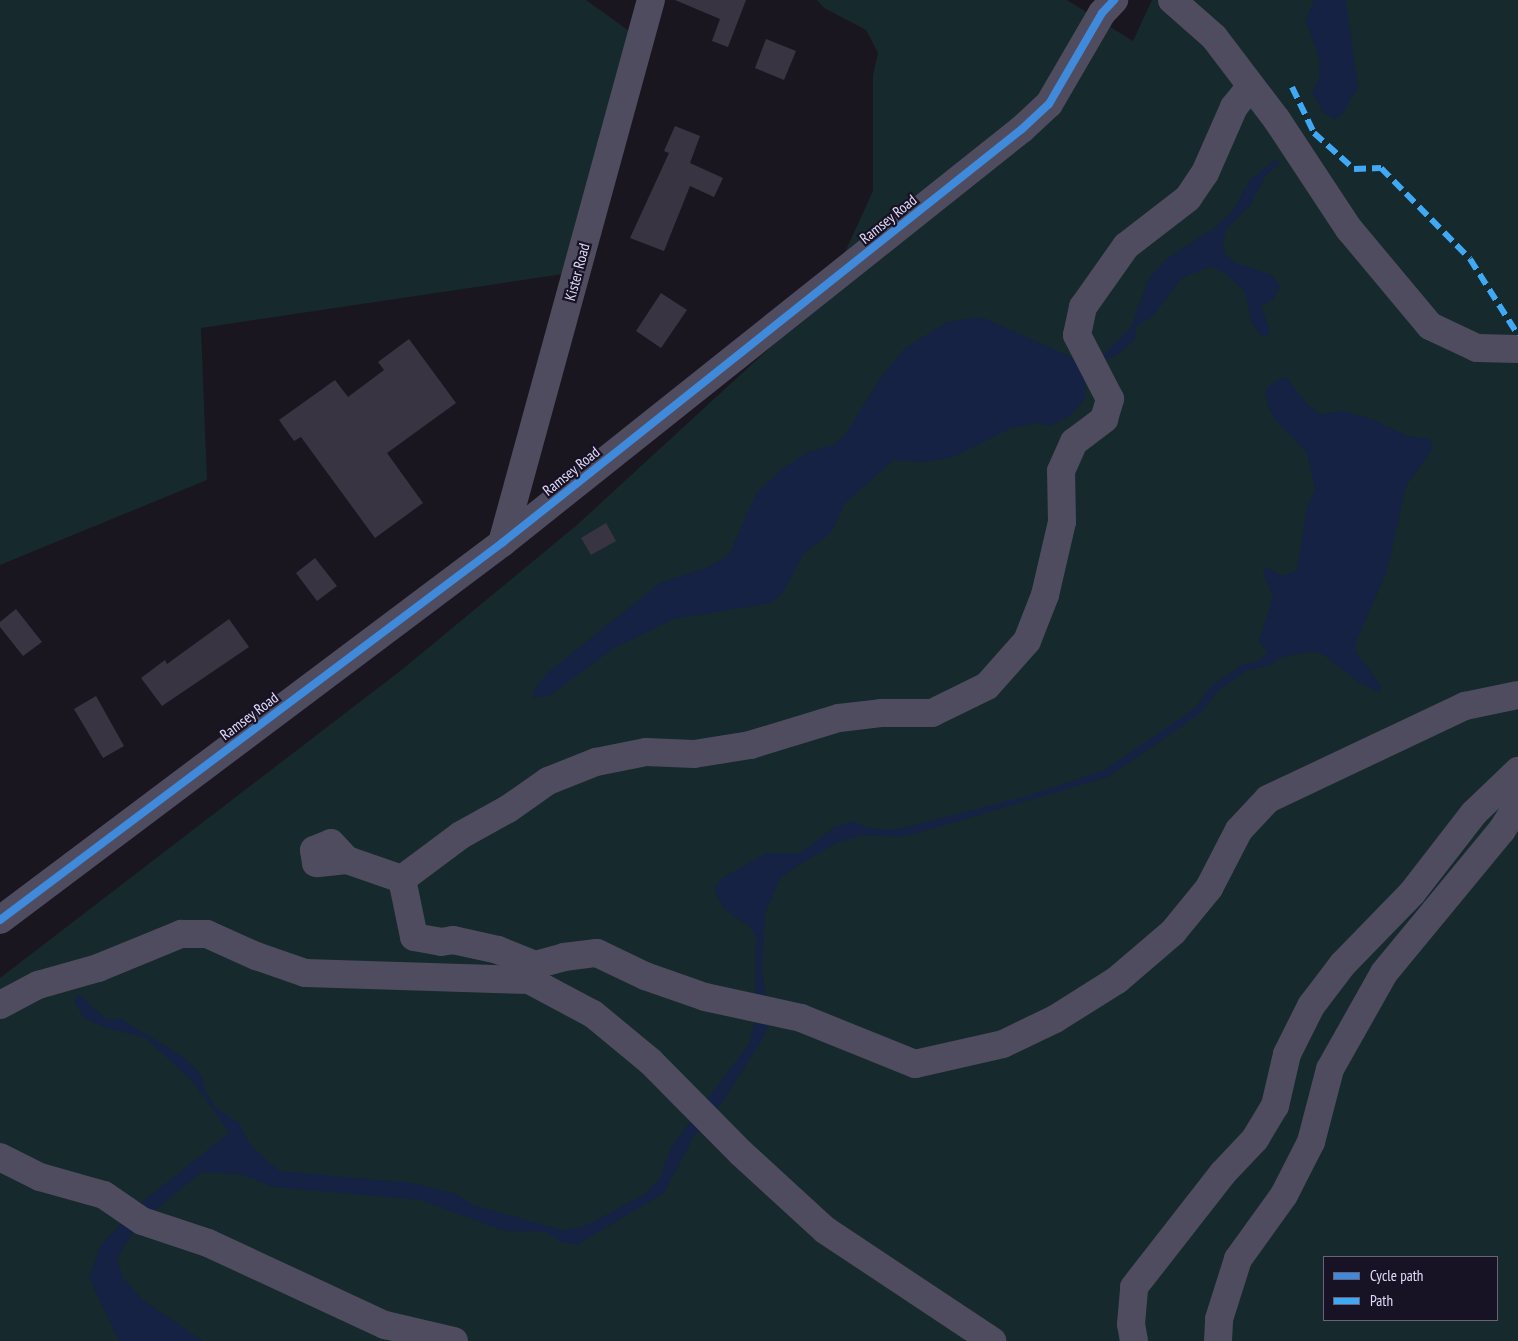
<!DOCTYPE html>
<html>
<head>
<meta charset="utf-8">
<style>
  body { margin:0 }
  #map { position:relative; width:1518px; height:1341px; overflow:hidden; background:#191620; font-family:"PT Sans Narrow",sans-serif }
  div>[style] { position:absolute }
  .green>* { inset:0; background:#16292c }
  .water>* { inset:0; background:#152243 }
  .building>* { inset:0; background:#393442 }
  .minor>* { height:28px; margin:-14px; padding:0 14px; transform-origin:14px; border-radius:14px; background:#4f4c5f }
  .quiet>* { height:6px; margin-top:-3px; transform-origin:0; background:repeating-linear-gradient(90deg,#3fa9f5 0 12px,transparent 0 18px) }
  .cycleway>* { height:8px; margin:-4px; padding:0 4px; transform-origin:4px; border-radius:4px; background:#408adc }
  span { translate:-50% -50%; white-space:nowrap; text-align:center; line-height:1.15; -webkit-text-stroke:4.5px #171224; paint-order:stroke }
  .street-label { font-size:15px; color:#e1dbfa }
  .legend { position:absolute; left:1323px; top:1256px; width:175px; height:65px; box-sizing:border-box; background:#171224; border:1px solid #68627a; margin:0; padding:6px 9px; list-style:none; font-size:15px; color:#e1dbfa }
  .legend li { display:flex; align-items:center; gap:10px; height:25px }
  .legend b { width:25px; border:1px solid #68627a }
</style>
</head>
<body>
<div id="map">
  <div class="green">
    <i style="clip-path:polygon(0 0,586px 0,632px 33px,563px 274px,201px 328px,207px 480px,0 565px)"></i>
    <i style="clip-path:polygon(evenodd,817px 0,1067px 0,1133px 41px,1152px 0,1518px 0,1518px 1341px,0 1341px,0 978px,404px 668px,578px 524px,824px 298px,873px 191px,873px 75px,878px 53px,866px 30px,824px 8px,817px 0,1324px 1257px,1497px 1257px,1497px 1320px,1324px 1320px,1324px 1257px)"></i>
  </div>
  <div class="water">
    <i style="clip-path:polygon(1314px 0,1346px 0,1358px 87px,1343px 114px,1334px 119px,1323px 112px,1312px 93px,1319px 78px,1320px 60px,1306px 21px)"></i>
    <i style="clip-path:polygon(1276px 159px,1279px 164px,1266px 175px,1250px 206px,1226px 229px,1223px 242px,1225px 254px,1236px 263px,1272px 275px,1280px 286px,1273px 300px,1261px 306px,1270px 331px,1267px 336px,1262px 337px,1252px 323px,1245px 292px,1225px 273px,1211px 266px,1182px 278px,1153px 316px,1136px 327px,1135px 340px,1118px 354px,1105px 360px,1103px 355px,1131px 327px,1149px 278px,1165px 260px,1216px 227px,1232px 212px,1250px 180px)"></i>
    <i style="clip-path:polygon(981px 317px,1071px 357px,1085px 377px,1086px 396px,1072px 414px,1051px 426px,1036px 423px,1012px 428px,953px 457px,924px 462px,894px 460px,845px 503px,831px 533px,804px 553px,782px 594px,770px 603px,674px 619px,614px 648px,549px 696px,534px 698px,533px 692px,546px 674px,660px 583px,706px 568px,729px 555px,757px 492px,782px 469px,806px 453px,835px 444px,844px 436px,882px 376px,904px 349px,947px 322px)"></i>
    <i style="clip-path:polygon(1286px 377px,1306px 403px,1320px 414px,1343px 411px,1371px 419px,1407px 436px,1429px 439px,1433px 448px,1406px 486px,1387px 571px,1356px 642px,1356px 652px,1377px 680px,1381px 688px,1380px 692px,1360px 683px,1321px 653px,1307px 652px,1282px 657px,1270px 665px,1246px 671px,1218px 691px,1201px 713px,1108px 777px,921px 832px,899px 837px,864px 835px,836px 843px,794px 868px,781px 877px,765px 913px,762px 969px,769px 1024px,762px 1040px,715px 1113px,694px 1136px,664px 1193px,577px 1245px,561px 1242px,545px 1232px,504px 1231px,421px 1200px,274px 1187px,240px 1174px,202px 1172px,138px 1224px,117px 1258px,123px 1278px,144px 1301px,203px 1341px,119px 1341px,89px 1278px,101px 1245px,142px 1202px,229px 1133px,194px 1083px,146px 1038px,103px 1027px,83px 1017px,74px 1001px,79px 994px,106px 1019px,121px 1019px,183px 1057px,202px 1075px,205px 1091px,215px 1107px,239px 1123px,251px 1146px,279px 1171px,413px 1183px,456px 1194px,473px 1205px,562px 1230px,579px 1228px,599px 1219px,645px 1194px,660px 1178px,671px 1147px,749px 1044px,755px 1021px,756px 937px,751px 927px,724px 909px,714px 889px,721px 879px,766px 853px,800px 853px,835px 827px,853px 821px,868px 828px,894px 830px,1027px 796px,1104px 770px,1195px 708px,1210px 687px,1242px 665px,1257px 661px,1268px 653px,1259px 641px,1273px 597px,1263px 572px,1266px 567px,1283px 576px,1297px 570px,1307px 507px,1315px 489px,1307px 453px,1273px 417px,1268px 405px,1265px 391px,1273px 383px)"></i>
  </div>
  <div class="building">
    <i style="clip-path:polygon(675px 0,746px 0,728px 47px,712px 41px,720px 19px)"></i>
    <i style="clip-path:polygon(766px 39px,796px 51px,784px 80px,755px 68px)"></i>
    <i style="clip-path:polygon(675px 126px,700px 136px,690px 163px,723px 178px,714px 197px,690px 186px,664px 251px,630px 238px,669px 153px,664px 151px)"></i>
    <i style="clip-path:polygon(661px 293px,687px 310px,661px 348px,636px 331px)"></i>
    <i style="clip-path:polygon(409px 339px,456px 403px,387px 453px,423px 503px,375px 538px,301px 437px,294px 441px,279px 420px,335px 380px,348px 397px,384px 370px,378px 362px)"></i>
    <i style="clip-path:polygon(606px 523px,616px 541px,591px 555px,581px 538px)"></i>
    <i style="clip-path:polygon(315px 558px,337px 586px,317px 601px,296px 573px)"></i>
    <i style="clip-path:polygon(16px 609px,42px 642px,23px 656px,0 627px,0 622px)"></i>
    <i style="clip-path:polygon(229px 619px,249px 647px,162px 706px,141px 678px,165px 660px,167px 664px)"></i>
    <i style="clip-path:polygon(96px 696px,124px 746px,103px 758px,74px 709px)"></i>
  </div>
  <div class="minor">
    <i style="left:1172px;top:0;width:56px;rotate:41.4deg"></i>
    <i style="left:1214px;top:37px;width:104px;rotate:52.8deg"></i>
    <i style="left:1277px;top:120px;width:131px;rotate:56.6deg"></i>
    <i style="left:1349px;top:229px;width:126px;rotate:50.1deg"></i>
    <i style="left:1430px;top:326px;width:52px;rotate:25.1deg"></i>
    <i style="left:1477px;top:348px;width:41px;rotate:1.4deg"></i>
    <i style="left:502px;top:543px;width:563px;rotate:-74.66deg"></i>
    <i style="left:347px;top:860px;width:31px;rotate:174deg"></i>
    <i style="left:316px;top:863px;width:13px;rotate:-99deg"></i>
    <i style="left:314px;top:850px;width:18px;rotate:-22deg"></i>
    <i style="left:331px;top:843px;width:23px;rotate:47deg"></i>
    <i style="left:347px;top:860px;width:58px;rotate:19.1deg"></i>
    <i style="left:402px;top:879px;width:59px;rotate:78.3deg"></i>
    <i style="left:414px;top:937px;width:27px;rotate:10deg"></i>
    <i style="left:441px;top:942px;width:12px;rotate:-9deg"></i>
    <i style="left:453px;top:940px;width:46px;rotate:12.5deg"></i>
    <i style="left:498px;top:950px;width:40px;rotate:22deg"></i>
    <i style="left:535px;top:965px;width:30px;rotate:-15deg"></i>
    <i style="left:564px;top:957px;width:33px;rotate:-7deg"></i>
    <i style="left:597px;top:953px;width:53px;rotate:25.6deg"></i>
    <i style="left:645px;top:976px;width:64px;rotate:19.3deg"></i>
    <i style="left:705px;top:997px;width:98px;rotate:12.3deg"></i>
    <i style="left:801px;top:1018px;width:123px;rotate:22deg"></i>
    <i style="left:915px;top:1064px;width:90px;rotate:-12.8deg"></i>
    <i style="left:1003px;top:1044px;width:58px;rotate:-25.7deg"></i>
    <i style="left:1055px;top:1019px;width:73px;rotate:-32.2deg"></i>
    <i style="left:1117px;top:980px;width:74px;rotate:-40.6deg"></i>
    <i style="left:1173px;top:932px;width:57px;rotate:-50.7deg"></i>
    <i style="left:1209px;top:888px;width:65px;rotate:-62.7deg"></i>
    <i style="left:1239px;top:830px;width:42px;rotate:-46.9deg"></i>
    <i style="left:1268px;top:799px;width:218px;rotate:-25.3deg"></i>
    <i style="left:1465px;top:706px;width:54px;rotate:-11.7deg"></i>
    <i style="left:402px;top:879px;width:74px;rotate:-36.7deg"></i>
    <i style="left:461px;top:835px;width:54px;rotate:-29deg"></i>
    <i style="left:508px;top:809px;width:49px;rotate:-35deg"></i>
    <i style="left:548px;top:781px;width:52px;rotate:-21.6deg"></i>
    <i style="left:596px;top:762px;width:51px;rotate:-11.3deg"></i>
    <i style="left:646px;top:752px;width:48px;rotate:2.4deg"></i>
    <i style="left:694px;top:754px;width:57px;rotate:-9.1deg"></i>
    <i style="left:750px;top:745px;width:93px;rotate:-16.9deg"></i>
    <i style="left:839px;top:718px;width:42px;rotate:-6.8deg"></i>
    <i style="left:881px;top:713px;width:51px"></i>
    <i style="left:932px;top:713px;width:61px;rotate:-26.1deg"></i>
    <i style="left:987px;top:686px;width:60px;rotate:-48.4deg"></i>
    <i style="left:1027px;top:641px;width:49px;rotate:-68.6deg"></i>
    <i style="left:1045px;top:595px;width:75px;rotate:-76.9deg"></i>
    <i style="left:1062px;top:522px;width:51px;rotate:-91.1deg"></i>
    <i style="left:1061px;top:471px;width:32px;rotate:-66deg"></i>
    <i style="left:1074px;top:442px;width:38px;rotate:-37deg"></i>
    <i style="left:1104px;top:419px;width:21px;rotate:-73deg"></i>
    <i style="left:1110px;top:399px;width:72px;rotate:-117.3deg"></i>
    <i style="left:1077px;top:335px;width:29px;rotate:-78deg"></i>
    <i style="left:1083px;top:307px;width:75px;rotate:-54.8deg"></i>
    <i style="left:1126px;top:246px;width:78px;rotate:-37.7deg"></i>
    <i style="left:1188px;top:198px;width:30px;rotate:-56deg"></i>
    <i style="left:1205px;top:173px;width:72px;rotate:-66.3deg"></i>
    <i style="left:1234px;top:107px;width:27px;rotate:-51deg"></i>
    <i style="left:0;top:920px;width:628px;rotate:-36.91deg"></i>
    <i style="left:502px;top:543px;width:665px;rotate:-38.53deg"></i>
    <i style="left:1022px;top:129px;width:37px;rotate:-43deg"></i>
    <i style="left:1049px;top:104px;width:105px;rotate:-59.8deg"></i>
    <i style="left:1102px;top:13px;width:18px;rotate:-47deg"></i>
    <i style="left:0;top:1005px;width:43px;rotate:-27.8deg"></i>
    <i style="left:38px;top:985px;width:62px;rotate:-15.8deg"></i>
    <i style="left:98px;top:968px;width:90px;rotate:-22.3deg"></i>
    <i style="left:181px;top:934px;width:26px"></i>
    <i style="left:207px;top:934px;width:54px;rotate:24.2deg"></i>
    <i style="left:256px;top:956px;width:52px;rotate:19.1deg"></i>
    <i style="left:305px;top:973px;width:224px;rotate:1.8deg"></i>
    <i style="left:529px;top:980px;width:72px;rotate:28deg"></i>
    <i style="left:593px;top:1014px;width:75px;rotate:39.6deg"></i>
    <i style="left:651px;top:1062px;width:128px;rotate:45.3deg"></i>
    <i style="left:741px;top:1153px;width:114px;rotate:42.5deg"></i>
    <i style="left:825px;top:1230px;width:201px;rotate:33.6deg"></i>
    <i style="left:0;top:1157px;width:45px;rotate:26.6deg"></i>
    <i style="left:40px;top:1177px;width:66px;rotate:15.7deg"></i>
    <i style="left:104px;top:1195px;width:46px;rotate:34.4deg"></i>
    <i style="left:142px;top:1221px;width:70px;rotate:18.4deg"></i>
    <i style="left:208px;top:1243px;width:195px;rotate:24.9deg"></i>
    <i style="left:385px;top:1325px;width:71px;rotate:13.1deg"></i>
    <i style="left:1134px;top:1341px;width:17px;rotate:-100deg"></i>
    <i style="left:1131px;top:1324px;width:37px;rotate:-85deg"></i>
    <i style="left:1134px;top:1287px;width:145px;rotate:-52deg"></i>
    <i style="left:1223px;top:1173px;width:47px;rotate:-46.7deg"></i>
    <i style="left:1255px;top:1139px;width:39px;rotate:-59deg"></i>
    <i style="left:1275px;top:1106px;width:53px;rotate:-77deg"></i>
    <i style="left:1287px;top:1054px;width:54px;rotate:-63.4deg"></i>
    <i style="left:1311px;top:1006px;width:53px;rotate:-52.7deg"></i>
    <i style="left:1343px;top:964px;width:99px;rotate:-45.8deg"></i>
    <i style="left:1412px;top:893px;width:101px;rotate:-52.2deg"></i>
    <i style="left:1474px;top:813px;width:61px;rotate:-43.7deg"></i>
    <i style="left:1218px;top:1341px;width:22px;rotate:-87deg"></i>
    <i style="left:1219px;top:1319px;width:63px;rotate:-72.4deg"></i>
    <i style="left:1238px;top:1259px;width:79px;rotate:-54.3deg"></i>
    <i style="left:1284px;top:1195px;width:59px;rotate:-63deg"></i>
    <i style="left:1311px;top:1142px;width:75px;rotate:-75.4deg"></i>
    <i style="left:1330px;top:1069px;width:110px;rotate:-60.6deg"></i>
    <i style="left:1384px;top:973px;width:185px;rotate:-50.5deg"></i>
    <i style="left:1502px;top:830px;width:31px;rotate:-58deg"></i>
  </div>
  <div class="quiet">
    <i style="left:1292px;top:87px;width:51px;rotate:64.4deg"></i>
    <i style="left:1314px;top:133px;width:54px;rotate:42deg"></i>
    <i style="left:1354px;top:169px;width:27px;rotate:-2deg"></i>
    <i style="left:1381px;top:168px;width:127px;rotate:45.6deg"></i>
    <i style="left:1470px;top:259px;width:90px;rotate:57.7deg"></i>
  </div>
  <div class="cycleway">
    <i style="left:0;top:920px;width:628px;rotate:-36.91deg"></i>
    <i style="left:502px;top:543px;width:665px;rotate:-38.53deg"></i>
    <i style="left:1022px;top:129px;width:37px;rotate:-43deg"></i>
    <i style="left:1049px;top:104px;width:105px;rotate:-59.8deg"></i>
    <i style="left:1102px;top:13px;width:18px;rotate:-47deg"></i>
  </div>
  <div class="street-label">
    <span style="left:888px;top:219px;rotate:-39deg">Ramsey Road</span>
    <span style="left:577px;top:272px;rotate:-75deg">Kister Road</span>
    <span style="left:571px;top:471px;rotate:-39deg">Ramsey Road</span>
    <span style="left:249px;top:716px;rotate:-37deg">Ramsey Road</span>
  </div>
  <ul class="legend">
  <li><b style="height:6px;background:#408adc"></b>Cycle path</li>
  <li><b style="height:6px;background:#3fa9f5"></b>Path</li>
  </ul>
</div>
</body>
</html>
